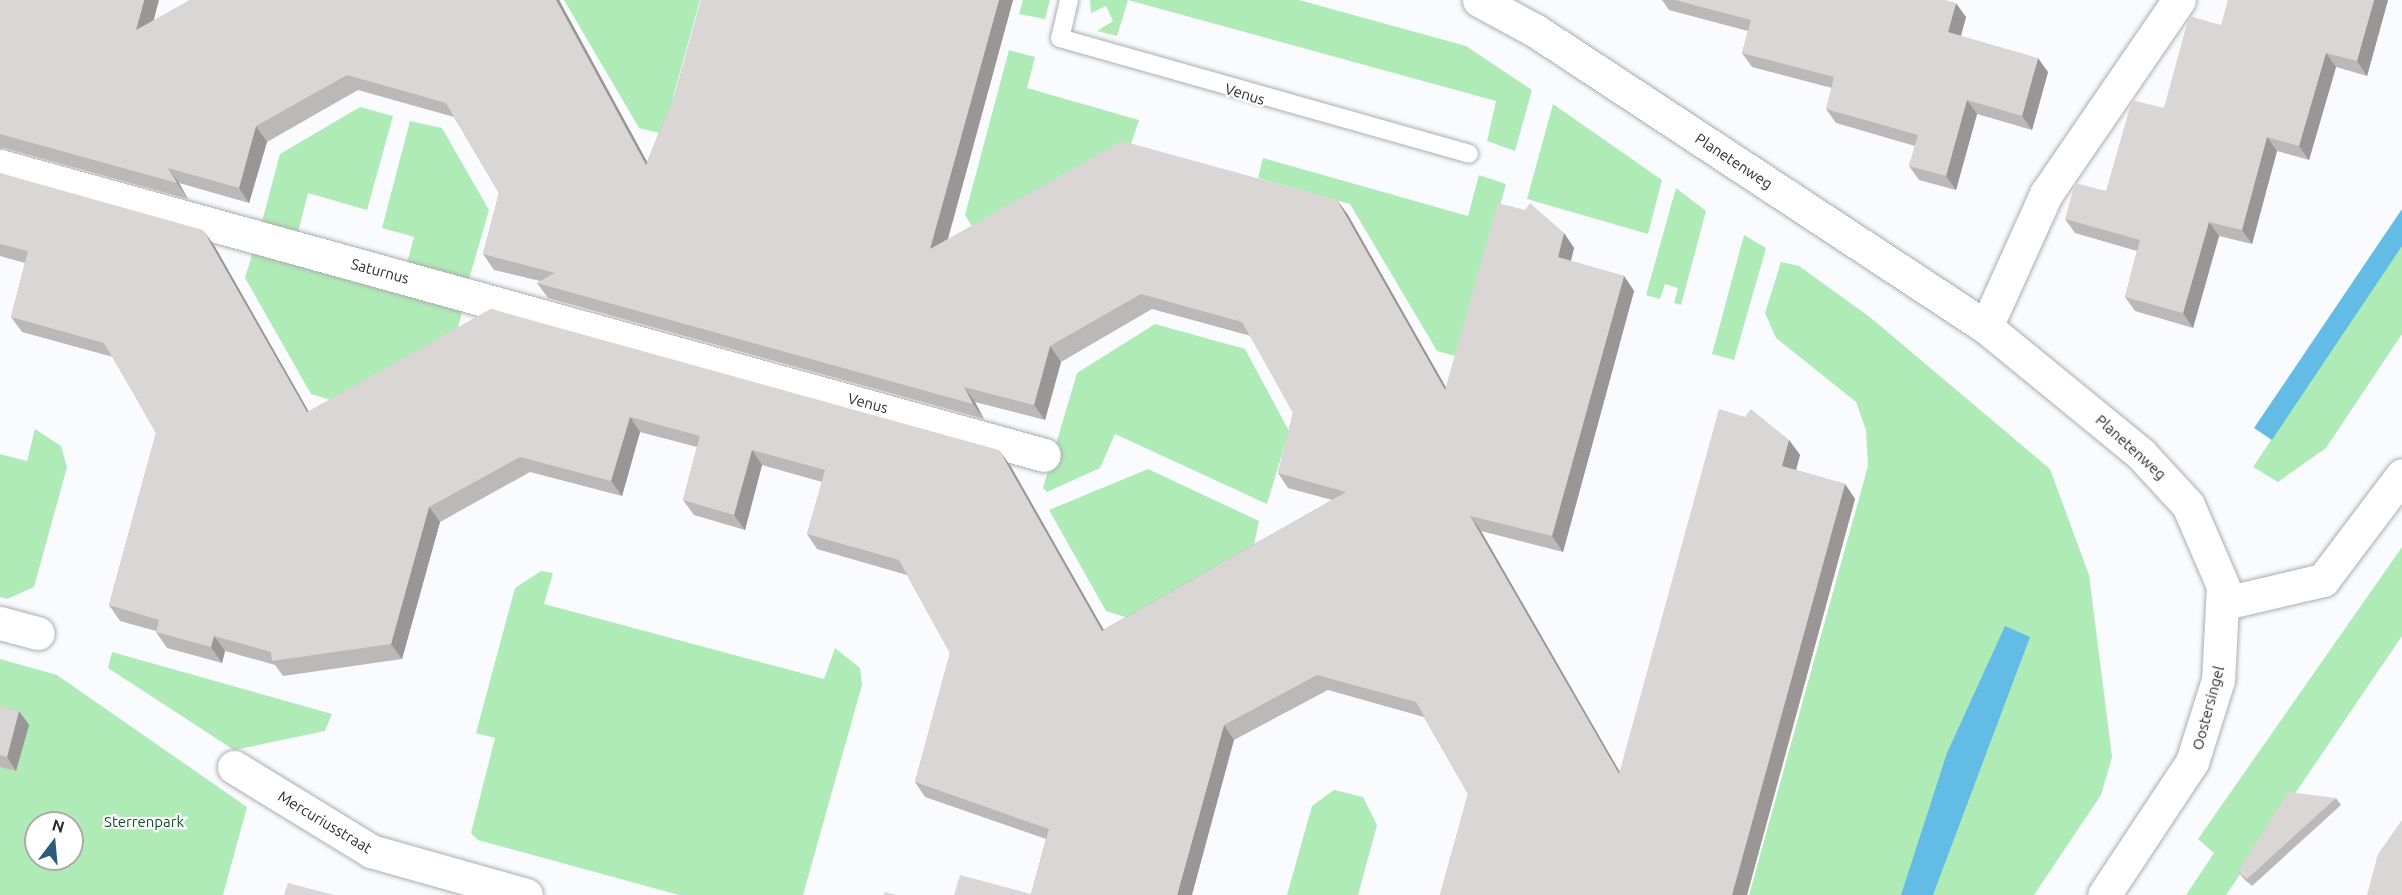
<!DOCTYPE html>
<html>
<head>
<meta charset="utf-8">
<style>
  body { margin:0 }
  #map { position:relative; width:2402px; height:895px; overflow:hidden; background:#f9fbfe; font-family:Ubuntu,sans-serif }
  div>[style] { position:absolute }
  .green>* { inset:0; background:#afebb7 }
  .water>* { inset:0; background:#62bce5 }
  .roads { filter:drop-shadow(0 0 2px #acadb0) drop-shadow(0 0 2px #acadb0) }
  .lane>* { height:18px; margin:-9px; padding:0 9px; transform-origin:9px; border-radius:9px; background:#fff }
  .street>* { height:33px; margin:-16.5px; padding:0 16.5px; transform-origin:16.5px; border-radius:16.5px; background:#fff }
  .secondary>* { height:33px; margin:-16.5px; padding:0 16.5px; transform-origin:16.5px; border-radius:16.5px; background:#fff }
  .wall>* { inset:0; background:#bbb8b7 }
  .shaded-wall>* { inset:0; background:#999695 }
  .building>* { inset:0; background:#dad6d5 }
  span { translate:-50% -50%; white-space:nowrap; text-align:center; line-height:1.15; -webkit-text-stroke:4.5px #fff; paint-order:stroke }
  .street-label { font-size:15px; color:#2c2c2d }
  .park-label { font-size:15px; color:#0a5521 }
  .north { position:absolute; left:24px; top:811px; width:60px; height:60px; box-sizing:border-box; background:#fff; border:2px solid #ababab; border-radius:50%; rotate:16deg; font-size:16px; font-weight:700; line-height:24px; text-align:center; color:#2c2c2d }
  .north::after { content:''; display:block; margin:auto; width:21px; height:27px; background:#2b5c7a; clip-path:polygon(50% 0,100% 100%,50% 72%,0 100%) }
</style>
</head>
<body>
<div id="map">
  <div class="green">
    <i style="clip-path:polygon(564px 0,700px 0,663px 134px,639px 128px)"></i>
    <i style="clip-path:polygon(1023px 0,1050px 0,1045px 19px,1019px 14px)"></i>
    <i style="clip-path:polygon(1128px 0,1117px 36px,1097px 31px,1113px 21px,1106px 6px,1091px 13px,1090px 0)"></i>
    <i style="clip-path:polygon(1128px 0,1299px 0,1466px 46px,1532px 90px,1515px 151px,1487px 141px,1496px 101px)"></i>
    <i style="clip-path:polygon(1009px 50px,1035px 57px,1027px 88px,1139px 120px,1131px 144px,975px 231px,965px 215px)"></i>
    <i style="clip-path:polygon(1553px 104px,1662px 180px,1648px 234px,1527px 199px)"></i>
    <i style="clip-path:polygon(360px 107px,393px 116px,367px 210px,308px 193px,296px 240px,260px 229px,280px 154px)"></i>
    <i style="clip-path:polygon(410px 121px,442px 128px,489px 210px,467px 286px,405px 270px,414px 237px,382px 228px)"></i>
    <i style="clip-path:polygon(1263px 158px,1468px 216px,1479px 175px,1506px 184px,1459px 357px,1437px 351px,1350px 204px,1258px 178px)"></i>
    <i style="clip-path:polygon(1676px 188px,1706px 211px,1681px 305px,1674px 303px,1678px 288px,1665px 284px,1660px 299px,1646px 295px)"></i>
    <i style="clip-path:polygon(1744px 235px,1766px 248px,1734px 360px,1712px 354px)"></i>
    <i style="clip-path:polygon(2402px 245px,2402px 334px,2326px 448px,2278px 482px,2253px 467px)"></i>
    <i style="clip-path:polygon(254px 248px,464px 304px,456px 335px,341px 403px,311px 394px,245px 278px)"></i>
    <i style="clip-path:polygon(1781px 262px,1799px 266px,1871px 318px,2050px 469px,2089px 575px,2112px 757px,2101px 795px,2034px 895px,1749px 895px,1868px 466px,1866px 430px,1856px 402px,1776px 338px,1765px 313px)"></i>
    <i style="clip-path:polygon(1155px 324px,1245px 349px,1289px 431px,1267px 504px,1115px 434px,1100px 468px,1047px 492px,1043px 488px,1077px 373px)"></i>
    <i style="clip-path:polygon(35px 429px,61px 446px,67px 467px,34px 587px,7px 599px,0 597px,0 454px,27px 461px)"></i>
    <i style="clip-path:polygon(1148px 469px,1259px 521px,1252px 555px,1135px 620px,1106px 611px,1049px 510px)"></i>
    <i style="clip-path:polygon(2402px 547px,2402px 636px,2226px 895px,2186px 895px,2214px 853px,2198px 839px)"></i>
    <i style="clip-path:polygon(541px 571px,553px 573px,544px 604px,824px 679px,835px 648px,860px 668px,862px 685px,803px 895px,679px 895px,478px 840px,471px 833px,495px 738px,476px 733px,515px 588px)"></i>
    <i style="clip-path:polygon(112px 652px,332px 714px,325px 731px,234px 750px,108px 668px)"></i>
    <i style="clip-path:polygon(evenodd,0 659px,57px 675px,247px 807px,223px 895px,0 895px,0 659px,36px 823px,72px 823px,72px 859px,36px 859px,36px 823px)"></i>
    <i style="clip-path:polygon(1334px 790px,1363px 797px,1377px 825px,1358px 895px,1287px 895px,1312px 806px)"></i>
  </div>
  <div class="water">
    <i style="clip-path:polygon(2402px 209px,2402px 246px,2272px 440px,2254px 428px)"></i>
    <i style="clip-path:polygon(2005px 626px,2030px 637px,1933px 895px,1901px 895px,1947px 753px)"></i>
  </div>
  <div class="roads">
    <div class="lane">
      <i style="left:1069px;top:0;width:39px;rotate:103deg"></i>
      <i style="left:1060px;top:38px;width:425px;rotate:15.8deg"></i>
    </div>
    <div class="street">
      <i style="left:0;top:166px;width:1083px;rotate:15.47deg"></i>
      <i style="left:1986px;top:327px;width:146px;rotate:-65.7deg"></i>
      <i style="left:2046px;top:194px;width:235px;rotate:-55.6deg"></i>
      <i style="left:2225px;top:603px;width:101px;rotate:-13.2deg"></i>
      <i style="left:2323px;top:580px;width:131px;rotate:-53deg"></i>
      <i style="left:0;top:623px;width:39px;rotate:15deg"></i>
      <i style="left:234px;top:767px;width:161px;rotate:31.5deg"></i>
      <i style="left:371px;top:851px;width:161px;rotate:15.8deg"></i>
    </div>
    <div class="secondary">
      <i style="left:1479px;top:0;width:65px;rotate:28.5deg"></i>
      <i style="left:1536px;top:31px;width:539px;rotate:33.34deg"></i>
      <i style="left:1986px;top:327px;width:200px;rotate:39.3deg"></i>
      <i style="left:2141px;top:454px;width:69px;rotate:47.3deg"></i>
      <i style="left:2188px;top:505px;width:88px;rotate:66.6deg"></i>
      <i style="left:2223px;top:586px;width:94px;rotate:93deg"></i>
      <i style="left:2218px;top:680px;width:86px;rotate:107.6deg"></i>
      <i style="left:2192px;top:762px;width:159px;rotate:123.5deg"></i>
    </div>
  </div>
  <div class="wall">
    <i style="clip-path:polygon(0 0,153px 21px,190px 0,559px 0,647px 162px,675px 94px,701px 0,1013px 0,948px 239px,1337px 200px,1348px 215px,1446px 388px,1564px 233px,1574px 248px,1571px 261px,1624px 276px,1634px 291px,1563px 552px,1481px 531px,1620px 772px,1789px 440px,1800px 455px,1796px 470px,1845px 484px,1855px 499px,1747px 895px,1440px 895px,1468px 794px,1424px 717px,1328px 690px,1234px 740px,1031px 894px,1046px 839px,925px 797px,915px 782px,950px 653px,907px 575px,817px 549px,807px 534px,822px 482px,762px 465px,745px 530px,694px 515px,683px 500px,697px 447px,640px 432px,622px 496px,530px 472px,440px 522px,402px 659px,283px 676px,275px 665px,225px 651px,222px 663px,167px 648px,156px 632px,156px 631px,120px 621px,109px 605px,156px 433px,113px 357px,22px 332px,11px 317px,25px 263px,0 256px,0 173px,214px 245px,309px 412px,491px 309px,1010px 465px,1103px 630px,1332px 500px,1288px 488px,1278px 473px,1293px 413px,1251px 336px,1152px 309px,1061px 362px,1045px 420px,975px 402px,984px 419px,548px 298px,537px 283px,540px 281px,494px 270px,483px 254px,499px 193px,454px 117px,358px 90px,267px 142px,249px 203px,179px 183px,188px 199px,4px 148px,0 149px)"></i>
    <i style="clip-path:polygon(1662px 0,1945px 0,1966px 17px,1961px 36px,2048px 72px,2032px 130px,1977px 114px,1956px 190px,1919px 180px,1909px 166px,1915px 146px,1836px 123px,1826px 109px,1832px 88px,1752px 67px,1742px 53px,1748px 31px,1669px 10px)"></i>
    <i style="clip-path:polygon(2388px 0,2367px 76px,2336px 67px,2309px 160px,2277px 151px,2252px 244px,2219px 236px,2193px 328px,2135px 311px,2125px 297px,2137px 251px,2075px 233px,2065px 219px,2106px 191px,2221px 25px)"></i>
    <i style="clip-path:polygon(0 706px,19px 711px,29px 725px,16px 771px,0 767px)"></i>
    <i style="clip-path:polygon(2336px 798px,2341px 805px,2252px 886px,2244px 879px,2238px 872px)"></i>
  </div>
  <div class="shaded-wall">
    <i style="clip-path:polygon(144px 0,159px 0,147px 46px,136px 30px)"></i>
    <i style="clip-path:polygon(556px 0,559px 0,657px 180px,646px 165px)"></i>
    <i style="clip-path:polygon(999px 0,1013px 0,941px 264px,930px 249px)"></i>
    <i style="clip-path:polygon(2374px 0,2388px 0,2367px 76px,2357px 61px)"></i>
    <i style="clip-path:polygon(1956px 3px,1966px 17px,1958px 46px,1948px 32px)"></i>
    <i style="clip-path:polygon(2326px 53px,2336px 67px,2309px 160px,2299px 146px)"></i>
    <i style="clip-path:polygon(2038px 58px,2048px 72px,2032px 130px,2022px 116px)"></i>
    <i style="clip-path:polygon(1967px 100px,1977px 114px,1956px 190px,1946px 176px)"></i>
    <i style="clip-path:polygon(256px 126px,267px 142px,249px 203px,239px 188px)"></i>
    <i style="clip-path:polygon(2267px 137px,2277px 151px,2252px 244px,2242px 230px)"></i>
    <i style="clip-path:polygon(168px 168px,179px 183px,188px 199px,177px 183px)"></i>
    <i style="clip-path:polygon(1337px 200px,1348px 215px,1456px 405px,1445px 390px)"></i>
    <i style="clip-path:polygon(2209px 222px,2219px 236px,2193px 328px,2183px 313px)"></i>
    <i style="clip-path:polygon(203px 230px,214px 245px,318px 428px,307px 412px)"></i>
    <i style="clip-path:polygon(1564px 233px,1574px 248px,1568px 272px,1558px 257px)"></i>
    <i style="clip-path:polygon(1624px 276px,1634px 291px,1563px 552px,1552px 536px)"></i>
    <i style="clip-path:polygon(1050px 346px,1061px 362px,1045px 420px,1034px 405px)"></i>
    <i style="clip-path:polygon(964px 387px,975px 402px,984px 419px,973px 404px)"></i>
    <i style="clip-path:polygon(630px 417px,640px 432px,622px 496px,611px 481px)"></i>
    <i style="clip-path:polygon(1789px 440px,1800px 455px,1793px 481px,1782px 466px)"></i>
    <i style="clip-path:polygon(752px 450px,762px 465px,745px 530px,734px 515px)"></i>
    <i style="clip-path:polygon(999px 450px,1010px 465px,1113px 646px,1102px 631px)"></i>
    <i style="clip-path:polygon(1845px 484px,1855px 499px,1747px 895px,1732px 895px)"></i>
    <i style="clip-path:polygon(429px 507px,440px 522px,402px 659px,391px 644px)"></i>
    <i style="clip-path:polygon(1470px 516px,1481px 531px,1630px 790px,1619px 774px)"></i>
    <i style="clip-path:polygon(214px 636px,225px 651px,222px 663px,211px 647px)"></i>
    <i style="clip-path:polygon(19px 711px,29px 725px,16px 771px,7px 757px)"></i>
    <i style="clip-path:polygon(1224px 725px,1234px 740px,1192px 895px,1177px 895px)"></i>
  </div>
  <div class="building">
    <i style="clip-path:polygon(0 0,144px 0,136px 30px,190px 0,556px 0,646px 165px,675px 94px,701px 0,999px 0,930px 249px,1122px 141px,1337px 200px,1445px 390px,1498px 203px,1525px 210px,1530px 203px,1564px 233px,1558px 257px,1624px 276px,1552px 536px,1470px 516px,1619px 774px,1719px 409px,1745px 417px,1751px 409px,1789px 440px,1782px 466px,1845px 484px,1732px 895px,1440px 895px,1468px 794px,1416px 702px,1317px 675px,1224px 725px,1177px 895px,954px 895px,960px 875px,1031px 894px,1049px 829px,915px 782px,950px 653px,899px 560px,807px 534px,825px 470px,752px 450px,734px 515px,683px 500px,700px 436px,630px 417px,611px 481px,520px 457px,429px 507px,391px 644px,272px 661px,271px 652px,214px 636px,211px 647px,156px 632px,159px 620px,109px 605px,156px 433px,104px 343px,11px 317px,28px 251px,0 244px,0 173px,203px 230px,307px 412px,491px 309px,999px 450px,1102px 631px,1346px 492px,1278px 473px,1293px 413px,1242px 322px,1141px 294px,1050px 346px,1034px 405px,964px 387px,973px 404px,537px 283px,555px 273px,483px 254px,499px 193px,446px 103px,347px 75px,256px 126px,239px 188px,168px 168px,177px 183px,0 134px)"></i>
    <i style="clip-path:polygon(1675px 0,1945px 0,1956px 3px,1948px 32px,2038px 58px,2022px 116px,1967px 100px,1946px 176px,1909px 166px,1918px 135px,1826px 109px,1834px 77px,1742px 53px,1751px 20px)"></i>
    <i style="clip-path:polygon(2228px 0,2374px 0,2357px 61px,2326px 53px,2299px 146px,2267px 137px,2242px 230px,2209px 222px,2183px 313px,2125px 297px,2140px 240px,2065px 219px,2075px 183px,2106px 191px,2132px 100px,2164px 108px,2189px 16px,2221px 25px)"></i>
    <i style="clip-path:polygon(0 706px,19px 711px,7px 757px,0 755px)"></i>
    <i style="clip-path:polygon(2288px 792px,2336px 798px,2247px 879px,2238px 872px)"></i>
    <i style="clip-path:polygon(2402px 820px,2402px 895px,2367px 895px,2378px 854px)"></i>
    <i style="clip-path:polygon(288px 883px,334px 895px,284px 895px)"></i>
    <i style="clip-path:polygon(885px 892px,896px 895px,884px 895px)"></i>
  </div>
  <div class="street-label">
    <span style="left:1245px;top:94px;rotate:17deg">Venus</span>
    <span style="left:1734px;top:161px;rotate:33deg">Planetenweg</span>
    <span style="left:380px;top:271px;rotate:15deg">Saturnus</span>
    <span style="left:868px;top:403px;rotate:15deg">Venus</span>
    <span style="left:2131px;top:447px;rotate:42deg">Planetenweg</span>
    <span style="left:2208px;top:708px;rotate:-75deg">Oostersingel</span>
    <span style="left:325px;top:822px;rotate:31deg">Mercuriusstraat</span>
  </div>
  <div class="park-label">
    <span style="left:144px;top:822px">Sterrenpark</span>
  </div>
  <div class="north">N</div>
</div>
</body>
</html>
